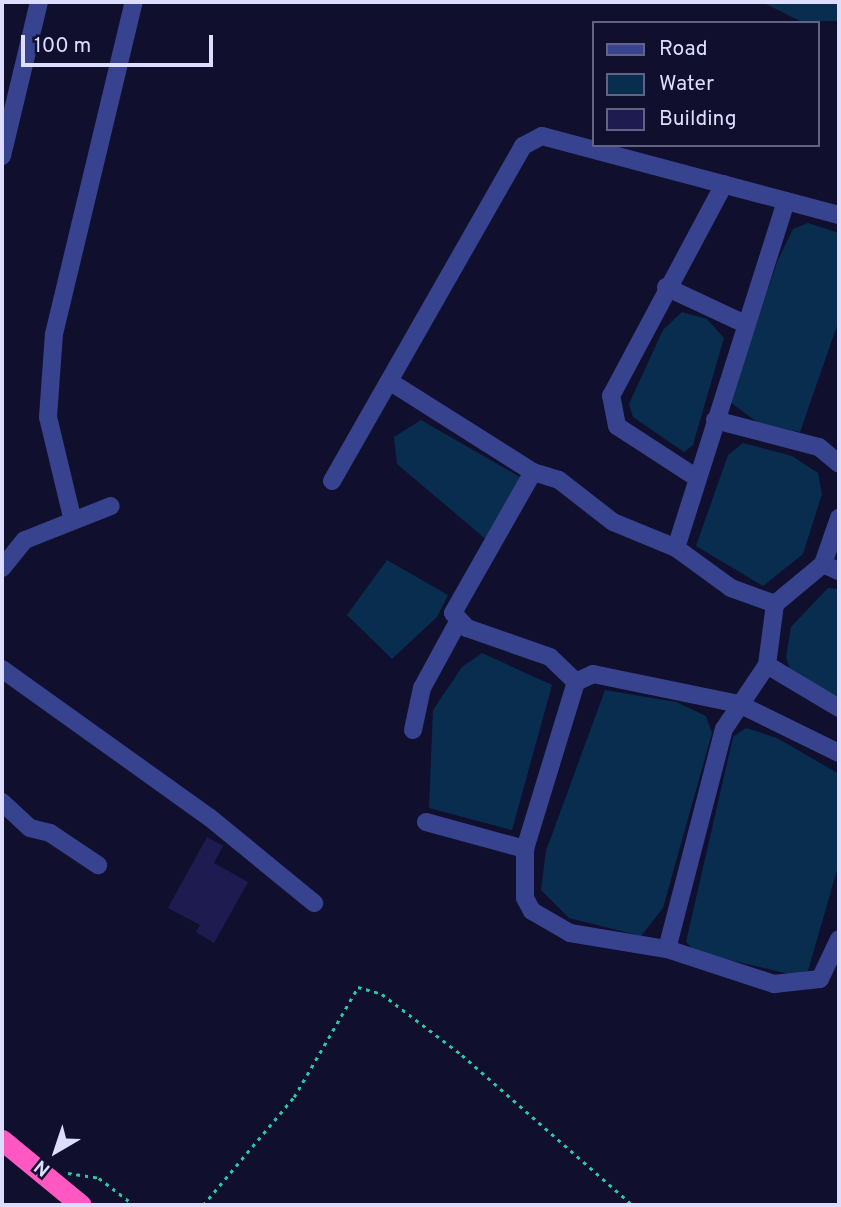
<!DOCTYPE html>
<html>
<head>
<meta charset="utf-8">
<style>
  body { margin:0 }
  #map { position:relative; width:841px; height:1207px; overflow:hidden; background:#10102e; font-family:Overpass,sans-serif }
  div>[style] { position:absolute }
  .water>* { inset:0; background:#082d4f }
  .building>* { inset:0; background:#1d1b50 }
  .path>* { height:2.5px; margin-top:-1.25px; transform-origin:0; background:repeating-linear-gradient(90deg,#29c7a4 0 3.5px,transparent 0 8.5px) }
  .minor>* { height:18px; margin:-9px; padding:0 9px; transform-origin:9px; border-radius:9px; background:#38438f }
  .highway>* { height:21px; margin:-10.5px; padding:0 10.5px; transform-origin:10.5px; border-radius:10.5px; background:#ff58c3 }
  span { translate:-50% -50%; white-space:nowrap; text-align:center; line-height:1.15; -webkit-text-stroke:5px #10102e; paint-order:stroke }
  .frame { position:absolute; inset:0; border:4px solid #dddeff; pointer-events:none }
  .legend { position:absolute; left:592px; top:21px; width:228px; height:126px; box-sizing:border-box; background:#10102e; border:2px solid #626282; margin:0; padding:9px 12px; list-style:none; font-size:21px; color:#dddeff }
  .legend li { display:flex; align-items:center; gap:14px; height:35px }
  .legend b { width:35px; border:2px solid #626282 }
  .north { position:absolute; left:21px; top:1116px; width:70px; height:70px; -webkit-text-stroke:5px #10102e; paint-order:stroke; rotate:219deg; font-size:19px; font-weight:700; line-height:28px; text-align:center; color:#dddeff }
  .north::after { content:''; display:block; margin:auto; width:24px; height:32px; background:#dddeff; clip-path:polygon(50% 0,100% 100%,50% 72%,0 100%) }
  .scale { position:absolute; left:21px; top:35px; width:192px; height:32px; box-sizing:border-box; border:4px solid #dddeff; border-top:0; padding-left:9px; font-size:21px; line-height:24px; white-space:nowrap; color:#dddeff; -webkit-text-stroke:5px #10102e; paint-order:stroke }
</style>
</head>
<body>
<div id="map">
  <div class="water">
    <i style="clip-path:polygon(762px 2px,839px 2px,839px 21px,800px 21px)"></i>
    <i style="clip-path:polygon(808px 223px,839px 233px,839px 320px,800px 432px,758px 423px,729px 401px,778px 260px,793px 229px)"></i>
    <i style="clip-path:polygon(682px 312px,707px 319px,724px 338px,693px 445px,684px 452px,633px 417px,629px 404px,663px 330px)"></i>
    <i style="clip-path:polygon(421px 420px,520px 477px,488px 541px,397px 464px,394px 437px)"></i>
    <i style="clip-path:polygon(743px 443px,792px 456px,818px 473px,822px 494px,803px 554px,763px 586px,696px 546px,728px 455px)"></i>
    <i style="clip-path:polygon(387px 560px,448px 595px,437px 617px,392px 659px,347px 615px)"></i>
    <i style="clip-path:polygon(828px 588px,839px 589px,839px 700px,790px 669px,786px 657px,791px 627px)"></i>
    <i style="clip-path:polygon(482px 653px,552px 685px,512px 830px,429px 808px,433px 710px,462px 667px)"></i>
    <i style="clip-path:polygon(605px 690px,676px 702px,706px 716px,712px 733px,663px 908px,641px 936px,569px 918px,541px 890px,546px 851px)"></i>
    <i style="clip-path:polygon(746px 728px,777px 738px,839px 774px,839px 863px,808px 971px,789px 974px,696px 952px,686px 942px,733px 737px)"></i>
  </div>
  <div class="building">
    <i style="clip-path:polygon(207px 837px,223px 846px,214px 863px,248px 882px,214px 943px,196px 932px,200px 925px,168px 908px)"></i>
  </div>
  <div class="path">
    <i style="left:68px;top:1173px;width:31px;rotate:9deg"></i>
    <i style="left:99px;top:1178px;width:44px;rotate:37.6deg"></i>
    <i style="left:203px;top:1205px;width:141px;rotate:-49.9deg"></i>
    <i style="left:294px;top:1097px;width:127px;rotate:-59.8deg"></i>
    <i style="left:358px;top:987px;width:25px;rotate:16deg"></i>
    <i style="left:382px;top:994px;width:101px;rotate:37.3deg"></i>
    <i style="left:462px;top:1055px;width:227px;rotate:41.3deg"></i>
  </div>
  <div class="minor">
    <i style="left:2px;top:156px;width:158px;rotate:-76.5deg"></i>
    <i style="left:666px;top:287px;width:87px;rotate:25.1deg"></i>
    <i style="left:389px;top:381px;width:170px;rotate:32.3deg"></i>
    <i style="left:533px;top:472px;width:27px;rotate:17deg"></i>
    <i style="left:559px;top:480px;width:68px;rotate:37.9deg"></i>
    <i style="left:613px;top:522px;width:68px;rotate:22.4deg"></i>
    <i style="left:676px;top:548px;width:68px;rotate:36deg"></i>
    <i style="left:731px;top:588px;width:47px;rotate:20deg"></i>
    <i style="left:775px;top:604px;width:62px;rotate:-39.8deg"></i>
    <i style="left:823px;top:564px;width:17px;rotate:24deg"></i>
    <i style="left:715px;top:420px;width:107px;rotate:14.6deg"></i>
    <i style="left:819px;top:447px;width:26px;rotate:40deg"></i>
    <i style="left:533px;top:472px;width:162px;rotate:119.6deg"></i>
    <i style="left:453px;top:613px;width:21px;rotate:47deg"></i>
    <i style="left:467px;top:628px;width:88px;rotate:19.3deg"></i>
    <i style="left:550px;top:657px;width:36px;rotate:44deg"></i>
    <i style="left:576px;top:682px;width:175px;rotate:107deg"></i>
    <i style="left:525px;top:849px;width:49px;rotate:90deg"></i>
    <i style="left:525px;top:898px;width:15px;rotate:62deg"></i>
    <i style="left:532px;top:911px;width:44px;rotate:30.1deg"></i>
    <i style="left:570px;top:933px;width:98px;rotate:9.4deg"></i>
    <i style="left:667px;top:949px;width:113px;rotate:18.1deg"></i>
    <i style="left:774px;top:984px;width:46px;rotate:-6.2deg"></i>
    <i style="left:820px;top:979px;width:44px;rotate:-64.6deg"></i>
    <i style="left:697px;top:478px;width:95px;rotate:-147deg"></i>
    <i style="left:617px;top:426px;width:31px;rotate:-101deg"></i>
    <i style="left:611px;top:396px;width:240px;rotate:-61.9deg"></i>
    <i style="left:332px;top:481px;width:386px;rotate:-60.3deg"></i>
    <i style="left:523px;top:146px;width:21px;rotate:-28deg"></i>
    <i style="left:542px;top:136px;width:307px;rotate:14.9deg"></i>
    <i style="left:72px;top:517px;width:103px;rotate:-103.5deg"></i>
    <i style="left:48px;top:417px;width:83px;rotate:-85.9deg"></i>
    <i style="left:54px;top:334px;width:342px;rotate:-76.5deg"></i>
    <i style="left:676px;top:548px;width:364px;rotate:-72.4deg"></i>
    <i style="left:823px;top:564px;width:49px;rotate:-70.8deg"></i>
    <i style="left:2px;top:568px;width:36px;rotate:-51deg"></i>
    <i style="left:25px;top:540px;width:92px;rotate:-21.6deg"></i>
    <i style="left:775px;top:604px;width:62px;rotate:97.5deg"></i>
    <i style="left:767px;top:665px;width:84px;rotate:30.8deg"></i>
    <i style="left:2px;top:669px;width:254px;rotate:35.6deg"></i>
    <i style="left:209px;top:817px;width:136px;rotate:39.3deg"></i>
    <i style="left:576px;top:682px;width:19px;rotate:-25deg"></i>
    <i style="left:593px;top:674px;width:149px;rotate:11.6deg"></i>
    <i style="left:739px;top:704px;width:111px;rotate:26.1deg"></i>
    <i style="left:413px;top:730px;width:43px;rotate:-77.9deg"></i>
    <i style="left:422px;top:688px;width:75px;rotate:-61.4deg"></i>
    <i style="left:2px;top:802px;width:38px;rotate:43deg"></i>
    <i style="left:30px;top:828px;width:21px;rotate:14deg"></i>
    <i style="left:50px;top:833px;width:58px;rotate:33.7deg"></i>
    <i style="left:426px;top:822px;width:103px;rotate:15.3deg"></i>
    <i style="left:667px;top:949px;width:227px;rotate:-75.5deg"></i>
    <i style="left:724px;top:729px;width:77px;rotate:-56.1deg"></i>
  </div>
  <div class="highway">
    <i style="left:2px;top:1140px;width:102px;rotate:39.4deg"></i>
  </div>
  <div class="frame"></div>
  <ul class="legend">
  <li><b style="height:9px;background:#38438f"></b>Road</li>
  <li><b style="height:19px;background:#082d4f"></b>Water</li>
  <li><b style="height:19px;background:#1d1b50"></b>Building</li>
  </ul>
  <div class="north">N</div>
  <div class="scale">100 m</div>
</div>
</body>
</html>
